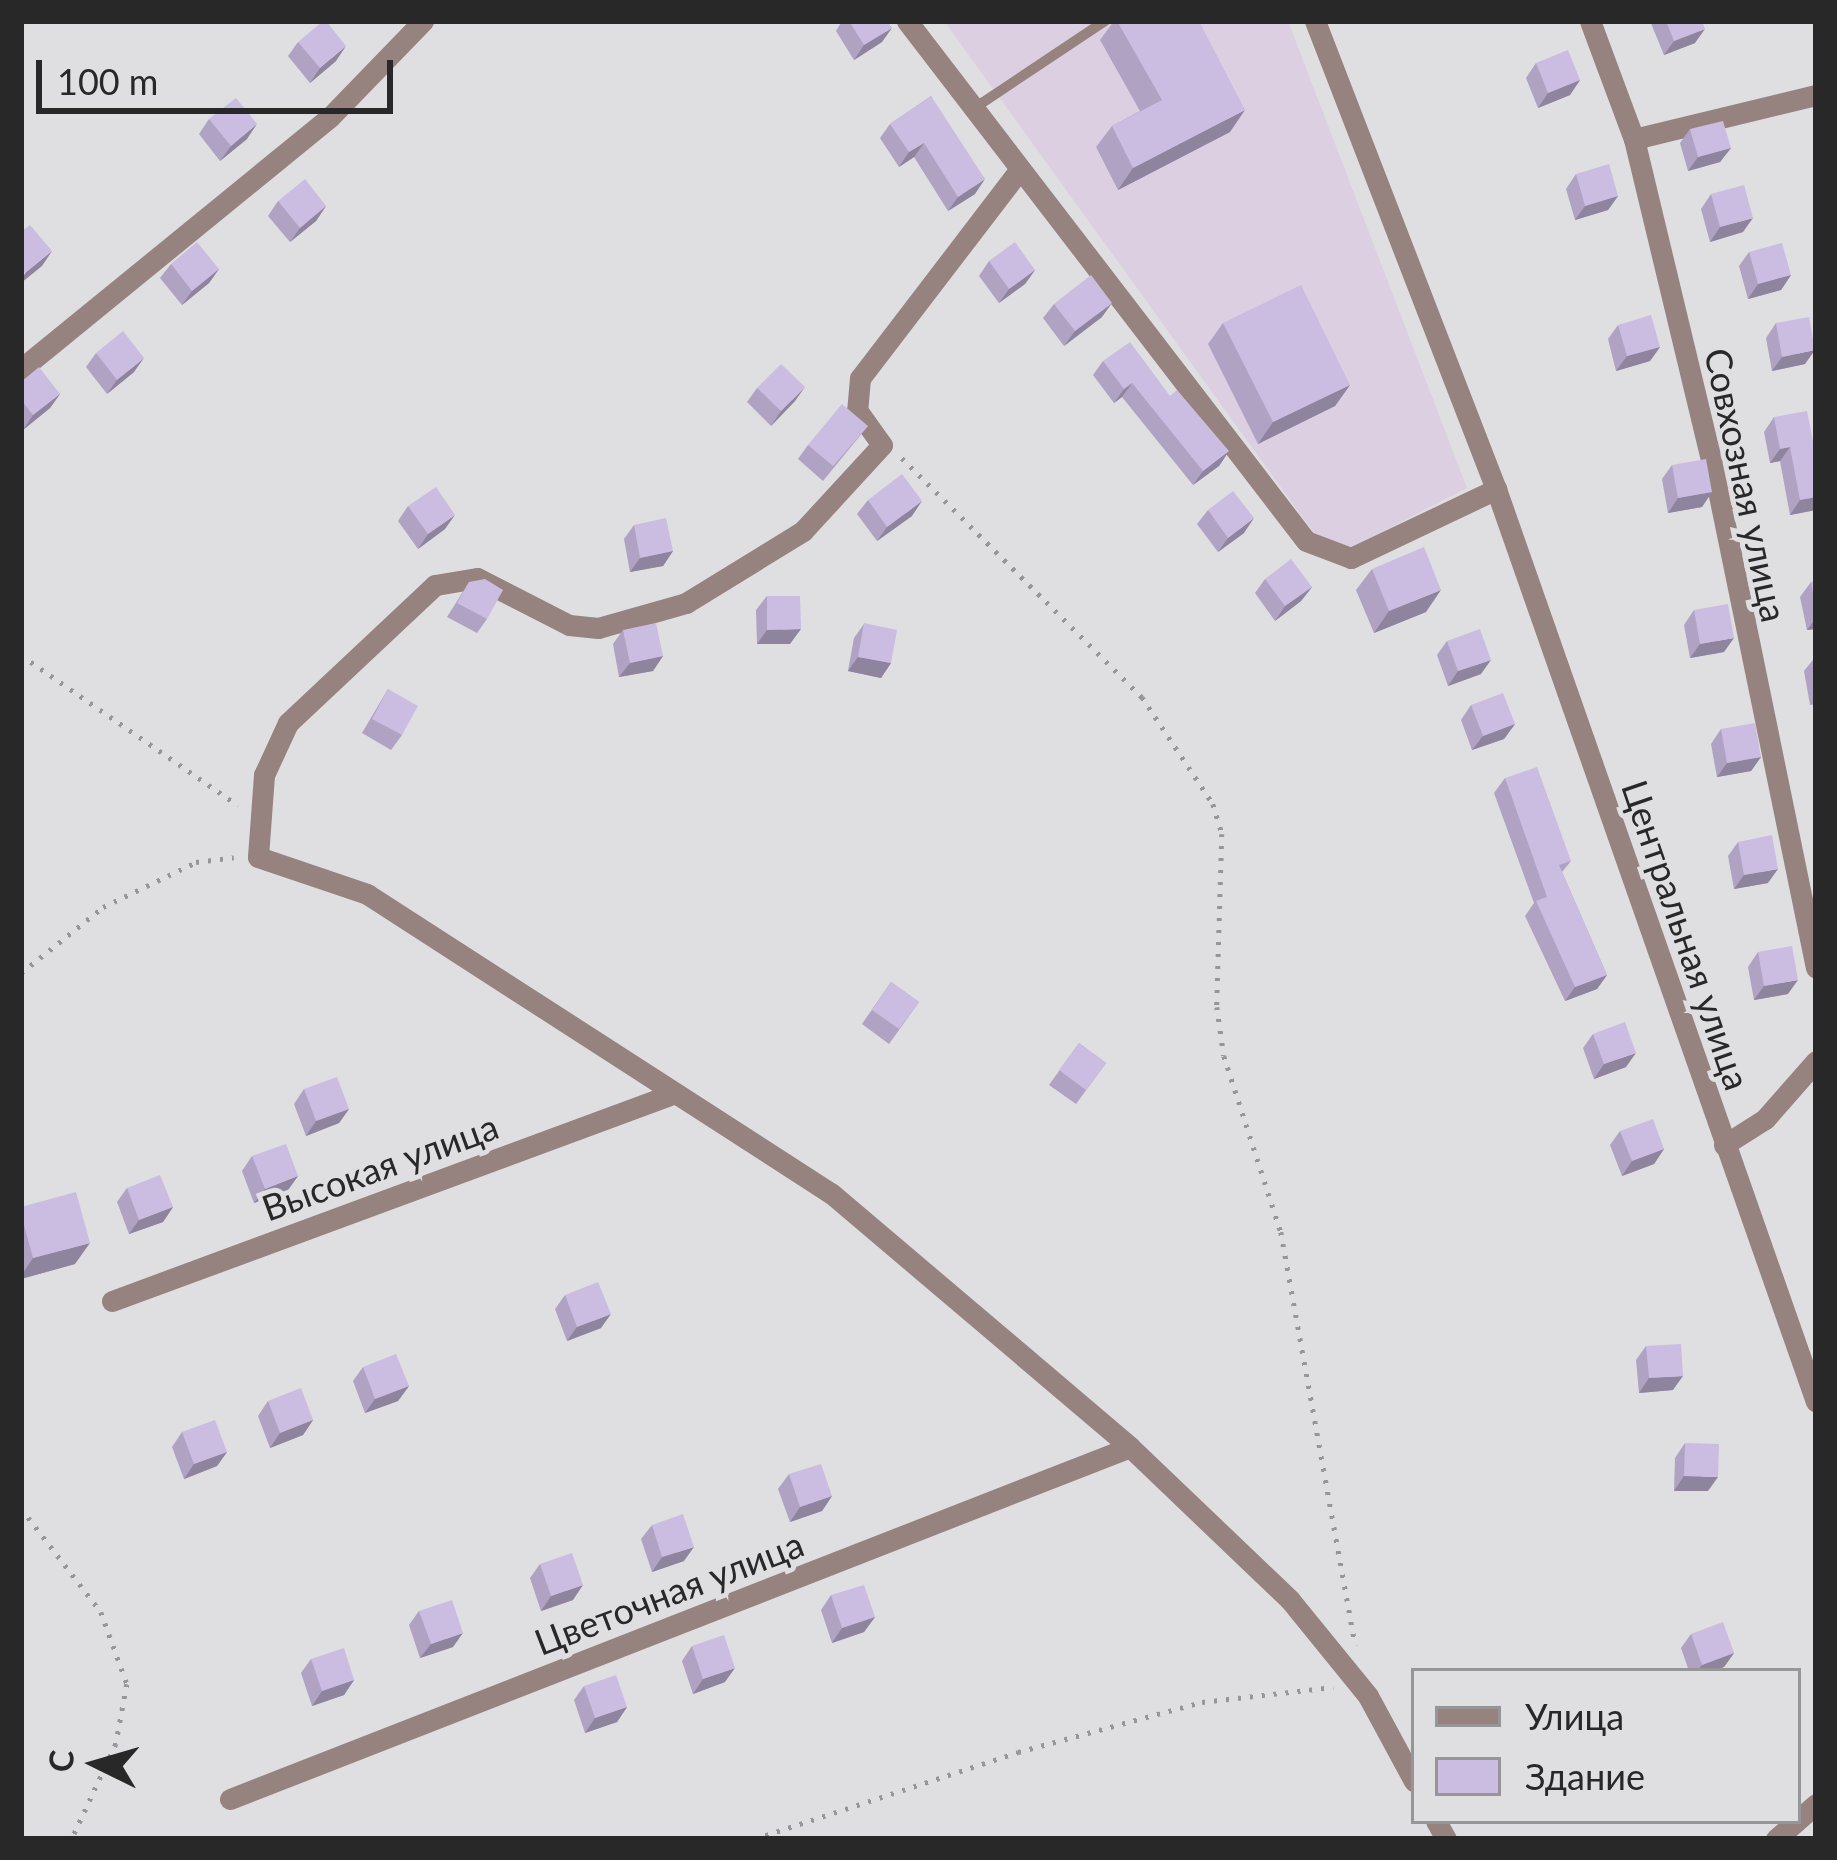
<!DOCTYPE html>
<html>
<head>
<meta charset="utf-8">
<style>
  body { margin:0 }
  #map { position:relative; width:1837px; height:1860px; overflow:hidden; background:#dfdee1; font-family:Lato,sans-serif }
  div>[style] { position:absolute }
  .education>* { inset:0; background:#ddcfe2 }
  .path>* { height:4.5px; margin-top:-2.25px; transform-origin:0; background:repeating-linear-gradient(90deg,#969597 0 3px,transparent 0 12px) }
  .lane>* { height:10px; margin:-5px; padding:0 5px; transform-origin:5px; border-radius:5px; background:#96837f }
  .street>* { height:21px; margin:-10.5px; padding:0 10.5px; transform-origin:10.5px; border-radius:10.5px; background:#96837f }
  .wall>* { inset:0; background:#afa2c2 }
  .shaded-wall>* { inset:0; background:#8e849e }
  .building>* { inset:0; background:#cbbce2 }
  span { translate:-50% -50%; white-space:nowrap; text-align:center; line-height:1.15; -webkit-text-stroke:10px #dfdee1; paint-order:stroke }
  .street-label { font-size:36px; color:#282829 }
  .frame { position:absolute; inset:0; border:24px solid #282829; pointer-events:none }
  .legend { position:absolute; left:1411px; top:1668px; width:390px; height:156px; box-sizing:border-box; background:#dfdee1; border:3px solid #969597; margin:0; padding:15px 21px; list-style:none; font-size:36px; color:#282829 }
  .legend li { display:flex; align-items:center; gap:24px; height:60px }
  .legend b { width:60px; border:3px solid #969597 }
  .north { position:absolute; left:36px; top:1704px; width:120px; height:120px; -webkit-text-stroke:9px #dfdee1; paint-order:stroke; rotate:275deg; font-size:33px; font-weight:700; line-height:48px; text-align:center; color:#282829 }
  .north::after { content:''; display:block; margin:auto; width:42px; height:54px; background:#282829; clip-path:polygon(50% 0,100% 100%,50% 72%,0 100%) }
  .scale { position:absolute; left:36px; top:60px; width:357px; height:54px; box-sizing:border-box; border:6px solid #282829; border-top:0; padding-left:15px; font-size:36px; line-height:42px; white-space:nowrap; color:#282829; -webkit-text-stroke:9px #dfdee1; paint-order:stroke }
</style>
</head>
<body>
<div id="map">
  <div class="education">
    <i style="clip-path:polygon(944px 21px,1288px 21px,1467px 488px,1353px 547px,1319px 540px)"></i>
  </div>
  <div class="path">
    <i style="left:902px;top:458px;width:339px;rotate:44.9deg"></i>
    <i style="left:1142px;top:697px;width:128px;rotate:56.4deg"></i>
    <i style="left:1213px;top:804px;width:31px;rotate:73deg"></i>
    <i style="left:1222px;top:834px;width:173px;rotate:91.7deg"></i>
    <i style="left:1217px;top:1007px;width:49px;rotate:81.9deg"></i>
    <i style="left:1224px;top:1056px;width:185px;rotate:72.1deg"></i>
    <i style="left:1281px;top:1232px;width:420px;rotate:79.8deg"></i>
    <i style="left:21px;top:655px;width:264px;rotate:34.7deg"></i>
    <i style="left:21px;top:973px;width:105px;rotate:-38.8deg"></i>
    <i style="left:103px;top:907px;width:103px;rotate:-25.8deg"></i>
    <i style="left:196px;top:862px;width:38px;rotate:-7deg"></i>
    <i style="left:21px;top:1508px;width:131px;rotate:52.4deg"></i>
    <i style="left:101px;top:1612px;width:77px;rotate:70.1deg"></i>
    <i style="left:127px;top:1684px;width:61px;rotate:100.4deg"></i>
    <i style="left:116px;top:1744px;width:105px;rotate:114.9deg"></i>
    <i style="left:754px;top:1839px;width:278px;rotate:-18.2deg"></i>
    <i style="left:1018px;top:1752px;width:191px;rotate:-15.2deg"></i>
    <i style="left:1202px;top:1702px;width:132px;rotate:-6.5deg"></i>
  </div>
  <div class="lane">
    <i style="left:973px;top:109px;width:159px;rotate:-33.7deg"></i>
  </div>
  <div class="street">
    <i style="left:907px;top:21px;width:655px;rotate:52.5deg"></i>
    <i style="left:1306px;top:541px;width:48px;rotate:20.7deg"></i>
    <i style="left:1351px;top:558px;width:161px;rotate:-25.4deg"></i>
    <i style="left:1315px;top:21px;width:502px;rotate:68.86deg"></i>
    <i style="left:1496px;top:489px;width:967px;rotate:70.68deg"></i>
    <i style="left:1590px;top:21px;width:126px;rotate:69.6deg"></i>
    <i style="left:1634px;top:139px;width:342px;rotate:76.5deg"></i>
    <i style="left:1714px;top:471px;width:507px;rotate:78.4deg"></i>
    <i style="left:1634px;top:139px;width:187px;rotate:-13.6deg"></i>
    <i style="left:1017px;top:173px;width:258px;rotate:127.4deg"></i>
    <i style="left:860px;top:378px;width:32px;rotate:95deg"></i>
    <i style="left:857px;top:410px;width:43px;rotate:54.5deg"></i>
    <i style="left:882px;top:445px;width:117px;rotate:132.6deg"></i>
    <i style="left:803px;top:531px;width:137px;rotate:148.4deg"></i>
    <i style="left:686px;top:603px;width:91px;rotate:164.1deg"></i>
    <i style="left:598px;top:628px;width:29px;rotate:-174deg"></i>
    <i style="left:569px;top:625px;width:103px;rotate:-152.9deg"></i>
    <i style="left:477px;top:578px;width:43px;rotate:170.5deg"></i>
    <i style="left:435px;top:585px;width:202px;rotate:136.8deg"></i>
    <i style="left:288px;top:723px;width:57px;rotate:114.8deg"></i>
    <i style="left:264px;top:775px;width:82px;rotate:94.2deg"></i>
    <i style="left:258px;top:857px;width:115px;rotate:18.7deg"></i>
    <i style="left:367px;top:894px;width:553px;rotate:32.83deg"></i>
    <i style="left:832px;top:1194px;width:391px;rotate:40.3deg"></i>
    <i style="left:1130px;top:1447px;width:221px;rotate:43.7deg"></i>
    <i style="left:1290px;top:1600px;width:124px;rotate:50.9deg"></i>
    <i style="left:1368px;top:1696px;width:97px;rotate:61.6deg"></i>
    <i style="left:21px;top:369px;width:399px;rotate:-39.2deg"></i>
    <i style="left:330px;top:117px;width:134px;rotate:-45.9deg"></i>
    <i style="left:1724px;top:1145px;width:49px;rotate:-32.4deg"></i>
    <i style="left:1765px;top:1119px;width:77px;rotate:-48.7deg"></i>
    <i style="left:112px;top:1301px;width:595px;rotate:-20.26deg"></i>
    <i style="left:230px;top:1799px;width:966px;rotate:-21.36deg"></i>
    <i style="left:1436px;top:1821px;width:21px;rotate:61deg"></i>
    <i style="left:1776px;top:1839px;width:53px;rotate:-41.2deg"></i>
  </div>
  <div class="wall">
    <i style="clip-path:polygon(842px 21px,887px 21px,882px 42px,854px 60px,836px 31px)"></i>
    <i style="clip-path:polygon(1114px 21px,1199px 21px,1230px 132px,1118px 190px,1096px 147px,1112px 126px,1140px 111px,1100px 40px)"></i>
    <i style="clip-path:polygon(1650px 21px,1702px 21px,1695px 43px,1664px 55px)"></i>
    <i style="clip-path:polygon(298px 42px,336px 61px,310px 83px,288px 56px)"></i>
    <i style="clip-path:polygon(1536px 63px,1580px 80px,1570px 95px,1538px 108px,1526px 78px)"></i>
    <i style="clip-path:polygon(931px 96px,975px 194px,948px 211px,914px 157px,899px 167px,880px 138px,890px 124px)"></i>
    <i style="clip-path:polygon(209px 119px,247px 139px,220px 161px,199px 134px)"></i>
    <i style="clip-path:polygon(1690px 129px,1731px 148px,1720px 162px,1688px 171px,1680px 143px)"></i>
    <i style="clip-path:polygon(1576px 174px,1618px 196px,1608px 210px,1575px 220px,1566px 189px)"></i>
    <i style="clip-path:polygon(1711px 194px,1743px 232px,1710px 242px,1701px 209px)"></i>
    <i style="clip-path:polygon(278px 201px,326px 206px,316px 221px,290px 242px,268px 216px)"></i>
    <i style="clip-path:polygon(1749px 252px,1791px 275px,1781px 290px,1748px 299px,1739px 266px)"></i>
    <i style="clip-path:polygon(989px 261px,1035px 270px,1025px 284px,999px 303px,979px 276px)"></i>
    <i style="clip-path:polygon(171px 264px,219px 269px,209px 283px,182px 305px,160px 278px)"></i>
    <i style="clip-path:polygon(1054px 304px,1102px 317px,1064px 346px,1043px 318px)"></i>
    <i style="clip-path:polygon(1223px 323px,1350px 385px,1335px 406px,1258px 444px,1208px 344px)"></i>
    <i style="clip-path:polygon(1776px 323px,1805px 364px,1772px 371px,1766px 338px)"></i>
    <i style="clip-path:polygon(1618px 325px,1660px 347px,1650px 361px,1616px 371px,1608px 339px)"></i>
    <i style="clip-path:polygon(96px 353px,134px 372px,107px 394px,86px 367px)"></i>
    <i style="clip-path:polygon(1103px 361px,1170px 396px,1229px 451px,1219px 466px,1193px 485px,1122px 397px,1114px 403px,1093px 375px)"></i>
    <i style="clip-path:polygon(21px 382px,60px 394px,50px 408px,23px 430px,21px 427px)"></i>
    <i style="clip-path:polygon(757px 388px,795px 401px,771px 426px,747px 402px)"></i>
    <i style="clip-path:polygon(1774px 417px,1816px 457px,1816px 510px,1790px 515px,1780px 461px,1770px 463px,1764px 432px)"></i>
    <i style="clip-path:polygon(868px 426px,823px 481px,798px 459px,808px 445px)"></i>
    <i style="clip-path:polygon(1672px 465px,1712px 492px,1702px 507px,1668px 513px,1662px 479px)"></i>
    <i style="clip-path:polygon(868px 500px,912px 516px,877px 541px,857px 514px)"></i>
    <i style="clip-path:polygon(408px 506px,445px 529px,418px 549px,398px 521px)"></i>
    <i style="clip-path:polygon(1208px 510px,1244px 533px,1218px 552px,1197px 524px)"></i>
    <i style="clip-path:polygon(634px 525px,673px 551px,663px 566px,630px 572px,624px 539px)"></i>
    <i style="clip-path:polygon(1372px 569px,1426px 612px,1374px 633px,1356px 590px)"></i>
    <i style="clip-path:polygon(1265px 579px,1312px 587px,1301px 601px,1275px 621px,1255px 593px)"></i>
    <i style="clip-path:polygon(1816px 581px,1816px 629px,1807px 630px,1800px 597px,1811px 582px)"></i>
    <i style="clip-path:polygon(469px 582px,487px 619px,477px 633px,447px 617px)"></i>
    <i style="clip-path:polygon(767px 596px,790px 644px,757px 644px,756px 610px)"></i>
    <i style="clip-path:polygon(1694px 610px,1724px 652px,1690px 658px,1684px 625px)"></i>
    <i style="clip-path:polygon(864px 624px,891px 663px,881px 678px,848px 671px,854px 638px)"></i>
    <i style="clip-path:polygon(623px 630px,663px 656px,653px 671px,619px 677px,613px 644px)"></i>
    <i style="clip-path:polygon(1447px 641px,1481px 674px,1448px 686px,1437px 655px)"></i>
    <i style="clip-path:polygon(1816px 656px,1816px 704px,1810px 705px,1804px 671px)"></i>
    <i style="clip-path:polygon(388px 689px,402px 735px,391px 750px,362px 733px)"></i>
    <i style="clip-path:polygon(1471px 705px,1515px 724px,1504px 739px,1472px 750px,1461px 720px)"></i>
    <i style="clip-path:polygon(1721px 729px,1761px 757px,1751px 771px,1717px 777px,1711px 744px)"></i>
    <i style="clip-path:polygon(1505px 778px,1571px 861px,1562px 872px,1607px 975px,1597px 989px,1565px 1001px,1525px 916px,1534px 903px,1494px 793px)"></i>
    <i style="clip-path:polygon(1738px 842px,1768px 883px,1734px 889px,1728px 856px)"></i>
    <i style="clip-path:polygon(1758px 952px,1788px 994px,1754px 1000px,1748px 967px)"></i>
    <i style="clip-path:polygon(891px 982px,919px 1002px,889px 1044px,862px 1024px)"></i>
    <i style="clip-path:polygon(1593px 1034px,1626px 1067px,1594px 1079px,1583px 1048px)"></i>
    <i style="clip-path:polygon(1079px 1043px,1106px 1063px,1076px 1104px,1049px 1085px)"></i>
    <i style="clip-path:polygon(304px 1089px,349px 1109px,339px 1123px,306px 1136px,294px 1104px)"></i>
    <i style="clip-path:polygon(1620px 1131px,1664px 1149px,1654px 1164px,1622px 1176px,1610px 1145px)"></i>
    <i style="clip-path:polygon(252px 1156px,298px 1176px,288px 1190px,254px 1203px,242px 1171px)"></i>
    <i style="clip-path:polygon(127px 1188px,173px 1207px,163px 1222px,129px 1234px,117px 1202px)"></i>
    <i style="clip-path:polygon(21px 1207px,75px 1264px,21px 1279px)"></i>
    <i style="clip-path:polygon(565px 1295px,601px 1328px,567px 1341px,555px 1309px)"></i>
    <i style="clip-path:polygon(1646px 1346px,1673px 1390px,1639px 1393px,1636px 1360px)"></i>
    <i style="clip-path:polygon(363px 1367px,409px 1386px,398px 1401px,365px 1413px,353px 1381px)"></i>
    <i style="clip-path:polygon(268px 1401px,313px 1420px,303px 1435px,270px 1448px,258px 1416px)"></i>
    <i style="clip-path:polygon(182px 1432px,227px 1452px,217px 1466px,184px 1479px,172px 1447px)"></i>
    <i style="clip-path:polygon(1685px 1443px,1708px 1491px,1674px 1491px,1675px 1458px)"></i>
    <i style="clip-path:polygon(789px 1474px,832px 1496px,822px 1511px,790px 1522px,778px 1489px)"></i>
    <i style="clip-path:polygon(652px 1525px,684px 1561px,652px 1572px,641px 1539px)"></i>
    <i style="clip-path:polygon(540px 1564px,573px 1600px,541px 1611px,530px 1578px)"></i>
    <i style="clip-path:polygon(831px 1595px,875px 1617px,864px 1632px,832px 1643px,821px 1610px)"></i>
    <i style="clip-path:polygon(419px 1611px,453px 1647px,420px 1658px,409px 1625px)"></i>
    <i style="clip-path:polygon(1691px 1634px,1734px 1653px,1724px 1667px,1713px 1671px,1689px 1671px,1681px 1648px)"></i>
    <i style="clip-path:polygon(692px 1646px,725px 1682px,693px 1694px,682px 1661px)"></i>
    <i style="clip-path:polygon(311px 1659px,354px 1680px,344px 1695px,312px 1706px,301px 1673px)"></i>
    <i style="clip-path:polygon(584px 1686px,627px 1707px,617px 1722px,585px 1733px,574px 1700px)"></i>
  </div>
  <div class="shaded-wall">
    <i style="clip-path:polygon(892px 28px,882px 42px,854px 60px,864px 45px)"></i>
    <i style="clip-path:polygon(1705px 29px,1695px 43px,1664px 55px,1674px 41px)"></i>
    <i style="clip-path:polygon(346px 46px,336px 61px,310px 83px,320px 68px)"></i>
    <i style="clip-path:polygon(1580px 80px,1570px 95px,1538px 108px,1548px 93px)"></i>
    <i style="clip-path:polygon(1245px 110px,1230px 132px,1118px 190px,1133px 168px)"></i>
    <i style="clip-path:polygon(257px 124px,247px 139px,220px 161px,231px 146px)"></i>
    <i style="clip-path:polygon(924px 143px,914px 157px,899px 167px,909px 152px)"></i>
    <i style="clip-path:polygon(1731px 148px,1720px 162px,1688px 171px,1698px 157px)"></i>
    <i style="clip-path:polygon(985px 179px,975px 194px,948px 211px,958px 197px)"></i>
    <i style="clip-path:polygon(1618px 196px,1608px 210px,1575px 220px,1585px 206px)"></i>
    <i style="clip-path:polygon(326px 206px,316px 221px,290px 242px,300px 228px)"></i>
    <i style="clip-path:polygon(1753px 218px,1743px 232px,1710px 242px,1720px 227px)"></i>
    <i style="clip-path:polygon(52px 251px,42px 266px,21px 283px,25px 273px)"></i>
    <i style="clip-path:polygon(219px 269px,209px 283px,182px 305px,192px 291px)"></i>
    <i style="clip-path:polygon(1035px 270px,1025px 284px,999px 303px,1009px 289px)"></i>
    <i style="clip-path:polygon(1791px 275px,1781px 290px,1748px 299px,1758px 284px)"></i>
    <i style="clip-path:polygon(1112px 303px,1102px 317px,1064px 346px,1075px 331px)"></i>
    <i style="clip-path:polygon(1660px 347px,1650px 361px,1616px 371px,1627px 356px)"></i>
    <i style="clip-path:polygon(1815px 350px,1805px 364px,1772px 371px,1782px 357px)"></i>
    <i style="clip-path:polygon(144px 358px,134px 372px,107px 394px,117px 380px)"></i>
    <i style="clip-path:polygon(1132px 383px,1122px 397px,1114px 403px,1124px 389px)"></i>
    <i style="clip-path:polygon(1350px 385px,1335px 406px,1258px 444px,1273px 422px)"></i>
    <i style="clip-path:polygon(805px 387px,795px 401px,771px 426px,781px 411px)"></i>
    <i style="clip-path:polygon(60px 394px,50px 408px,23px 430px,33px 415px)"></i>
    <i style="clip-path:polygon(1790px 447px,1780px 461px,1770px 463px,1780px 449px)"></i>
    <i style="clip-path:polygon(1229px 451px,1219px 466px,1193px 485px,1203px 471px)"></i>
    <i style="clip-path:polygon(1712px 492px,1702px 507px,1668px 513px,1678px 498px)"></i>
    <i style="clip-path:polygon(1816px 497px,1816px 510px,1790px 515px,1800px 500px)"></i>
    <i style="clip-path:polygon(922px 501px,912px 516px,877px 541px,887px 527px)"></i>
    <i style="clip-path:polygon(455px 515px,445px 529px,418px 549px,428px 534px)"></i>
    <i style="clip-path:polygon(1254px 518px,1244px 533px,1218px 552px,1228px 538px)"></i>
    <i style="clip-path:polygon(673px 551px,663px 566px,630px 572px,640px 558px)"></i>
    <i style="clip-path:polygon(1312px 587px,1301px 601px,1275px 621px,1285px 606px)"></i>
    <i style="clip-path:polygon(1441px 590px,1426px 612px,1374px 633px,1389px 611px)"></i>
    <i style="clip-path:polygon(1816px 618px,1816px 629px,1807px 630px)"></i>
    <i style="clip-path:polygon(801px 629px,790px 644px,757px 644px,767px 630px)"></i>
    <i style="clip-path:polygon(1734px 638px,1724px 652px,1690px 658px,1700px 644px)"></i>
    <i style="clip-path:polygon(663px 656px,653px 671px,619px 677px,630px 663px)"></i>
    <i style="clip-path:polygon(858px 657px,891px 663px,881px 678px,848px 671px)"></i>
    <i style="clip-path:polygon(1491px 660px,1481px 674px,1448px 686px,1458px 671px)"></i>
    <i style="clip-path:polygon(1515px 724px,1504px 739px,1472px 750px,1483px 736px)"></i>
    <i style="clip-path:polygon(1761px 757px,1751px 771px,1717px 777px,1727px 763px)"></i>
    <i style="clip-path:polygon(1778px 869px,1768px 883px,1734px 889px,1744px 875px)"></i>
    <i style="clip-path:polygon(1607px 975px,1597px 989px,1565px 1001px,1575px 987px)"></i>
    <i style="clip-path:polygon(1798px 980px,1788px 994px,1754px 1000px,1764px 986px)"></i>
    <i style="clip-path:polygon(1636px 1053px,1626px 1067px,1594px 1079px,1604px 1064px)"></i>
    <i style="clip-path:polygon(349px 1109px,339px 1123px,306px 1136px,316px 1121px)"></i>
    <i style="clip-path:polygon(1664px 1149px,1654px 1164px,1622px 1176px,1632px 1161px)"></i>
    <i style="clip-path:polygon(298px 1176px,288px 1190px,254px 1203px,265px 1189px)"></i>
    <i style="clip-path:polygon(173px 1207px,163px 1222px,129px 1234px,139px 1220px)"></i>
    <i style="clip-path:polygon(90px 1243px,75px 1264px,21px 1279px,21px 1276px,33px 1258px)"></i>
    <i style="clip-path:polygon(611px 1314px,601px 1328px,567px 1341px,577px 1327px)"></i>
    <i style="clip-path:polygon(1683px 1376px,1673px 1390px,1639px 1393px,1649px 1378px)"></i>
    <i style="clip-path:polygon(409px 1386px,398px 1401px,365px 1413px,375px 1399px)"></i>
    <i style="clip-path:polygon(313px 1420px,303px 1435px,270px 1448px,280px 1433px)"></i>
    <i style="clip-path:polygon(227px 1452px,217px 1466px,184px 1479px,194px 1464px)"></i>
    <i style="clip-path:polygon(1684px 1476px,1718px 1477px,1708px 1491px,1674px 1491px)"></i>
    <i style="clip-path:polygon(832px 1496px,822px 1511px,790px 1522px,800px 1507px)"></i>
    <i style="clip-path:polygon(694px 1547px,684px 1561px,652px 1572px,662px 1557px)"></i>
    <i style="clip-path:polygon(583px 1585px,573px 1600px,541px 1611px,551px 1596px)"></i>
    <i style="clip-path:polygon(875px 1617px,864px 1632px,832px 1643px,842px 1628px)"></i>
    <i style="clip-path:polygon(463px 1633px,453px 1647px,420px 1658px,431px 1644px)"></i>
    <i style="clip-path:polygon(1734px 1653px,1724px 1667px,1713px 1671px,1697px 1671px,1702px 1665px)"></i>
    <i style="clip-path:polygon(735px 1668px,725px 1682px,693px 1694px,703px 1679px)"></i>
    <i style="clip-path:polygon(354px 1680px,344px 1695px,312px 1706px,322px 1691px)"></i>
    <i style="clip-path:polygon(627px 1707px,617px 1722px,585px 1733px,595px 1718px)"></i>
  </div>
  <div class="building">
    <i style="clip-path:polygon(323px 21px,326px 21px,346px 46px,320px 68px,298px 42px)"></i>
    <i style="clip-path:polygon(849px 21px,887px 21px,892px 28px,864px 45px)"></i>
    <i style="clip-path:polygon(1117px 21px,1199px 21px,1245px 110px,1133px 168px,1112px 126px,1162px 100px)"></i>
    <i style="clip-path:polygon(1666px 21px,1702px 21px,1705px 29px,1674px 41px)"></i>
    <i style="clip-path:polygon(1568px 50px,1580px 80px,1548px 93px,1536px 63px)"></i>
    <i style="clip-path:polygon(931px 96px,985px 179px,958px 197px,924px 143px,909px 152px,890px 124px)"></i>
    <i style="clip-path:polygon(236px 98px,257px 124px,231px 146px,209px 119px)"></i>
    <i style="clip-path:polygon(1723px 121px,1731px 148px,1698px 157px,1690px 129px)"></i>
    <i style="clip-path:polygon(1609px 164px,1618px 196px,1585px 206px,1576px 174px)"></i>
    <i style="clip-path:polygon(305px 179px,326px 206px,300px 228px,278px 201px)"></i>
    <i style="clip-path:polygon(1744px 185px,1753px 218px,1720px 227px,1711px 194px)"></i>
    <i style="clip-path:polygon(30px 225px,52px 251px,25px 273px,21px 268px,21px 232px)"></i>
    <i style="clip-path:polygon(197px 242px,219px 269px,192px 291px,171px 264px)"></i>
    <i style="clip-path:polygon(1015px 242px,1035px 270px,1009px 289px,989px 261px)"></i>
    <i style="clip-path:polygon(1782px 243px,1791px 275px,1758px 284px,1749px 252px)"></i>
    <i style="clip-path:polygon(1091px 275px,1112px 303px,1075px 331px,1054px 304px)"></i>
    <i style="clip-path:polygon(1301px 285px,1350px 385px,1273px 422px,1223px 323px)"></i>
    <i style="clip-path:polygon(1651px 315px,1660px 347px,1627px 356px,1618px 325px)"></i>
    <i style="clip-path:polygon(1809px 317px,1815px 350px,1782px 357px,1776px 323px)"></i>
    <i style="clip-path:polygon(123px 331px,144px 358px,117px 380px,96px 353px)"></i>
    <i style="clip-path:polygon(1130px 342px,1170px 396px,1177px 390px,1229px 451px,1203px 471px,1132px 383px,1124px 389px,1103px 361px)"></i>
    <i style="clip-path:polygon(781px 364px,805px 387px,781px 411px,757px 388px)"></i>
    <i style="clip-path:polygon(39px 367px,60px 394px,33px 415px,21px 400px,21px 382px)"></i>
    <i style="clip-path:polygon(842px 404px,868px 426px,833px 466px,808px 445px)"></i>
    <i style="clip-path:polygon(1807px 411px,1816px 457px,1816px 497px,1800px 500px,1790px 447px,1780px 449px,1774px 417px)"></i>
    <i style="clip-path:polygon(1706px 459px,1712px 492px,1678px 498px,1672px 465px)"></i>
    <i style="clip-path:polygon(902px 474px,922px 501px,887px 527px,868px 500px)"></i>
    <i style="clip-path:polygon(436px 487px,455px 515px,428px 534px,408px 506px)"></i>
    <i style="clip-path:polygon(1233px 491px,1254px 518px,1228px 538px,1208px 510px)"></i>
    <i style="clip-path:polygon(666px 518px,673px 551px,640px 558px,634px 525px)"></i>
    <i style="clip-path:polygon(1424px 547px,1441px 590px,1389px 611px,1372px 569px)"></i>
    <i style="clip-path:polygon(1291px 559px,1312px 587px,1285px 606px,1265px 579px)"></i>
    <i style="clip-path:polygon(485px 579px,503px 590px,487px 619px,457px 603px,469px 582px)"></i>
    <i style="clip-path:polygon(1816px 581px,1816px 610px,1811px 582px)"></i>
    <i style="clip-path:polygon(767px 596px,800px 596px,801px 629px,767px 630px)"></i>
    <i style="clip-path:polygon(1728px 604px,1734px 638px,1700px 644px,1694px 610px)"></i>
    <i style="clip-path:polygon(656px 623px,663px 656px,630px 663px,623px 630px)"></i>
    <i style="clip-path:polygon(864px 623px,897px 630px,891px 663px,858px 657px)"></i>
    <i style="clip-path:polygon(1480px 629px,1491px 660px,1458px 671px,1447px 641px)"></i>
    <i style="clip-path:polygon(388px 689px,418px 706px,402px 735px,372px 719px)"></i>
    <i style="clip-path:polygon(1503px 693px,1515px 724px,1483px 736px,1471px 705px)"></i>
    <i style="clip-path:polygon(1755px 723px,1761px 757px,1727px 763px,1721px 729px)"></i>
    <i style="clip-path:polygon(1537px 767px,1571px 861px,1559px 865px,1607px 975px,1575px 987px,1536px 901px,1547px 897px,1505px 778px)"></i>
    <i style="clip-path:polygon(1772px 835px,1778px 869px,1744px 875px,1738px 842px)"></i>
    <i style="clip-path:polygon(1792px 946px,1798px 980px,1764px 986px,1758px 952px)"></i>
    <i style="clip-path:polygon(891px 982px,919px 1002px,899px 1029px,872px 1010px)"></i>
    <i style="clip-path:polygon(1625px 1022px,1636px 1053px,1604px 1064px,1593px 1034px)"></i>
    <i style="clip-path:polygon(1079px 1043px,1106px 1063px,1086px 1090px,1059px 1070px)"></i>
    <i style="clip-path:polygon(337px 1077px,349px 1109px,316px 1121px,304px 1089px)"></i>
    <i style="clip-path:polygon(1653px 1119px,1664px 1149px,1632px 1161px,1620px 1131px)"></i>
    <i style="clip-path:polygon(286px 1144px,298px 1176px,265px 1189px,252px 1156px)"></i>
    <i style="clip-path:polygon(160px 1175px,173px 1207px,139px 1220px,127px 1188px)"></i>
    <i style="clip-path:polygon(76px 1192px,90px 1243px,33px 1258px,21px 1214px,21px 1207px)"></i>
    <i style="clip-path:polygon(598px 1282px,611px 1314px,577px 1327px,565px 1295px)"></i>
    <i style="clip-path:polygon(1681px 1344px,1683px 1376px,1649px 1378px,1646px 1346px)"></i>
    <i style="clip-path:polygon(396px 1354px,409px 1386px,375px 1399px,363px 1367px)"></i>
    <i style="clip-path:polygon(301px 1388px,313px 1420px,280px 1433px,268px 1401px)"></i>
    <i style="clip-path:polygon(215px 1420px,227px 1452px,194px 1464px,182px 1432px)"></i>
    <i style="clip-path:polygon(1685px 1443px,1719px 1444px,1718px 1477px,1684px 1476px)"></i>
    <i style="clip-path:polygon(821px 1464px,832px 1496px,800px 1507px,789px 1474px)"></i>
    <i style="clip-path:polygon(683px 1514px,694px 1547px,662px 1557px,652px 1525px)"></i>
    <i style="clip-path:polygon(572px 1553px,583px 1585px,551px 1596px,540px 1564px)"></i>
    <i style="clip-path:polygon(864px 1585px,875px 1617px,842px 1628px,831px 1595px)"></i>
    <i style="clip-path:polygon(452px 1600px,463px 1633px,431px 1644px,419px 1611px)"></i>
    <i style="clip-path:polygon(1723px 1622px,1734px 1653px,1702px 1665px,1691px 1634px)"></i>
    <i style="clip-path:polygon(724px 1635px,735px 1668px,703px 1679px,692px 1646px)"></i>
    <i style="clip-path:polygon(344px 1648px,354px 1680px,322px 1691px,311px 1659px)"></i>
    <i style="clip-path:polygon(616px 1675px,627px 1707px,595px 1718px,584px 1686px)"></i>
  </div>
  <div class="street-label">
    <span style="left:1746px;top:485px;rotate:78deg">Совхозная улица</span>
    <span style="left:1686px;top:935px;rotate:71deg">Центральная улица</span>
    <span style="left:380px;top:1167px;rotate:-20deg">Высокая улица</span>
    <span style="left:669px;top:1593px;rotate:-21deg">Цветочная улица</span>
  </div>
  <div class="frame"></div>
  <ul class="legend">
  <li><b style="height:15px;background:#96837f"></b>Улица</li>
  <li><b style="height:33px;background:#cbbce2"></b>Здание</li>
  </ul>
  <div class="north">С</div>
  <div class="scale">100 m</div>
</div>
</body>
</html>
